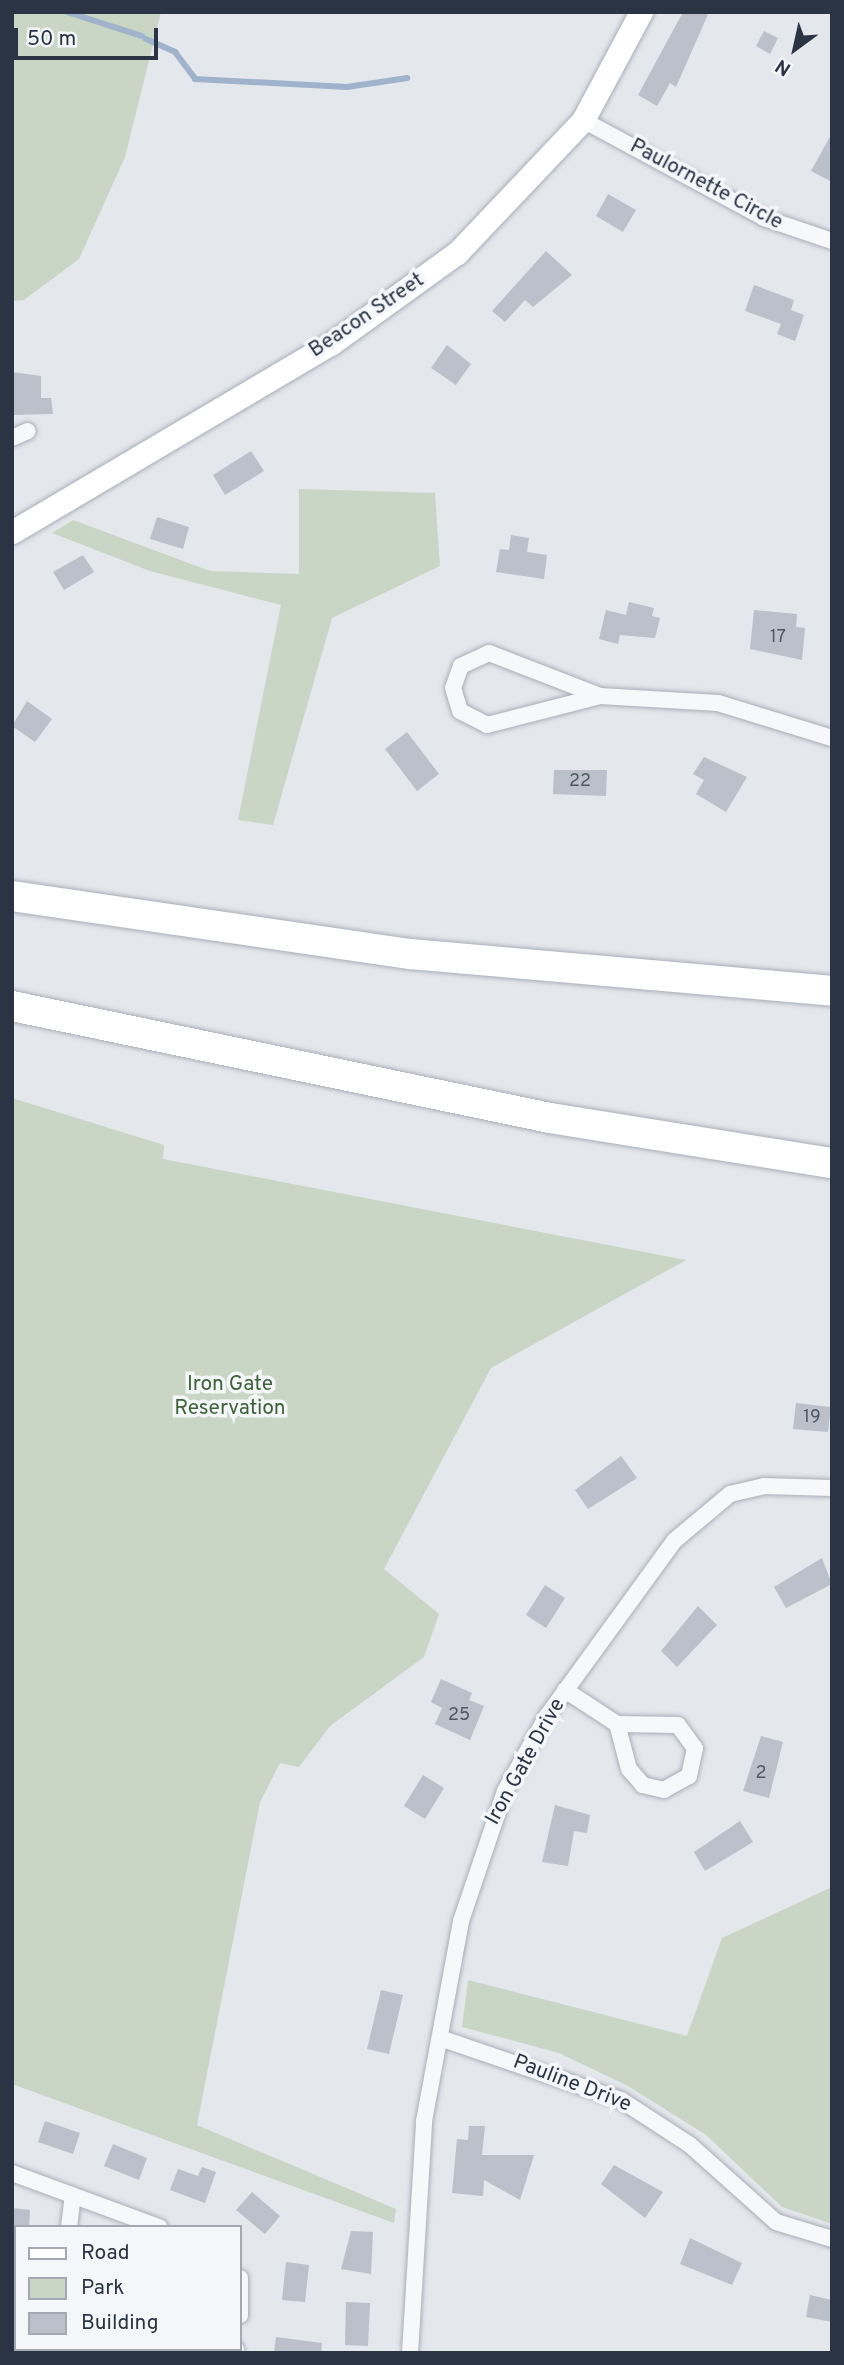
<!DOCTYPE html>
<html>
<head>
<meta charset="utf-8">
<style>
  body { margin:0 }
  #map { position:relative; width:844px; height:2365px; overflow:hidden; background:#e4e7ec; font-family:Overpass,sans-serif }
  div>[style] { position:absolute }
  .green>* { inset:0; background:#c9d6c5 }
  .stream>* { height:6px; margin:-3px; padding:0 3px; transform-origin:3px; border-radius:3px; background:#9fb4cc }
  .building>* { inset:0; background:#bbc0ca }
  .roads { filter:drop-shadow(0 0 2px #a9aeb7) drop-shadow(0 0 2px #a9aeb7) }
  .street>* { height:16px; margin:-8px; padding:0 8px; transform-origin:8px; border-radius:8px; background:#f7f8fa }
  .secondary>* { height:23px; margin:-11.5px; padding:0 11.5px; transform-origin:11.5px; border-radius:11.5px; background:#fff }
  .highway>* { height:30px; margin:-15px; padding:0 15px; transform-origin:15px; border-radius:15px; background:#fff }
  span { translate:-50% -50%; white-space:nowrap; text-align:center; line-height:1.15; -webkit-text-stroke:7px #f4f6f9; paint-order:stroke }
  .number-label { font-size:18px; color:#4f5766 }
  .number-label span { -webkit-text-stroke-width:0 }
  .street-label { font-size:21px; color:#2b3445 }
  .park-label { font-size:21px; color:#3f6138 }
  .frame { position:absolute; inset:0; border:14px solid #2b3445; pointer-events:none }
  .legend { position:absolute; left:14px; top:2225px; width:228px; height:126px; box-sizing:border-box; background:#f4f6f9; border:2px solid #a4a8b1; margin:0; padding:9px 12px; list-style:none; font-size:21px; color:#2b3445 }
  .legend li { display:flex; align-items:center; gap:14px; height:35px }
  .legend b { width:35px; border:2px solid #a4a8b1 }
  .north { position:absolute; left:760px; top:14px; width:70px; height:70px; -webkit-text-stroke:5px #f4f6f9; paint-order:stroke; rotate:213deg; font-size:19px; font-weight:700; line-height:28px; text-align:center; color:#2b3445 }
  .north::after { content:''; display:block; margin:auto; width:24px; height:32px; background:#2b3445; clip-path:polygon(50% 0,100% 100%,50% 72%,0 100%) }
  .scale { position:absolute; left:14px; top:28px; width:144px; height:32px; box-sizing:border-box; border:4px solid #2b3445; border-top:0; padding-left:9px; font-size:21px; line-height:24px; white-space:nowrap; color:#2b3445; -webkit-text-stroke:5px #f4f6f9; paint-order:stroke }
</style>
</head>
<body>
<div id="map">
  <div class="green">
    <i style="clip-path:polygon(12px 12px,161px 12px,125px 157px,79px 259px,24px 300px,12px 301px)"></i>
    <i style="clip-path:polygon(299px 489px,435px 493px,440px 566px,332px 618px,273px 825px,238px 820px,281px 605px,150px 571px,52px 533px,73px 520px,210px 571px,299px 574px)"></i>
    <i style="clip-path:polygon(12px 1098px,164px 1145px,163px 1159px,686px 1260px,491px 1368px,384px 1569px,439px 1614px,424px 1657px,330px 1726px,299px 1767px,280px 1763px,260px 1802px,197px 2125px,396px 2209px,394px 2223px,12px 2084px)"></i>
    <i style="clip-path:polygon(832px 1887px,832px 2224px,782px 2207px,706px 2135px,628px 2086px,559px 2053px,462px 2027px,468px 1980px,687px 2036px,722px 1938px)"></i>
  </div>
  <div class="stream">
    <i style="left:67px;top:12px;width:79px;rotate:17.7deg"></i>
    <i style="left:146px;top:39px;width:32px;rotate:24deg"></i>
    <i style="left:175px;top:52px;width:34px;rotate:53deg"></i>
    <i style="left:195px;top:79px;width:152px;rotate:3deg"></i>
    <i style="left:347px;top:87px;width:61px;rotate:-8.5deg"></i>
  </div>
  <div class="building">
    <i style="clip-path:polygon(683px 12px,709px 12px,676px 87px,670px 83px,657px 106px,638px 95px)"></i>
    <i style="clip-path:polygon(764px 31px,778px 38px,770px 54px,756px 46px)"></i>
    <i style="clip-path:polygon(832px 133px,832px 182px,811px 171px)"></i>
    <i style="clip-path:polygon(608px 194px,636px 210px,623px 232px,596px 216px)"></i>
    <i style="clip-path:polygon(546px 251px,572px 275px,533px 307px,525px 300px,505px 322px,492px 311px)"></i>
    <i style="clip-path:polygon(754px 285px,794px 300px,791px 310px,804px 315px,795px 341px,777px 334px,781px 324px,745px 311px)"></i>
    <i style="clip-path:polygon(447px 345px,471px 364px,456px 385px,431px 368px)"></i>
    <i style="clip-path:polygon(12px 372px,41px 376px,41px 398px,51px 398px,53px 414px,12px 415px)"></i>
    <i style="clip-path:polygon(251px 451px,264px 471px,225px 495px,213px 475px)"></i>
    <i style="clip-path:polygon(157px 517px,189px 527px,183px 549px,150px 539px)"></i>
    <i style="clip-path:polygon(511px 535px,529px 538px,527px 552px,547px 555px,544px 579px,496px 572px,500px 549px,509px 550px)"></i>
    <i style="clip-path:polygon(83px 555px,94px 572px,64px 590px,53px 572px)"></i>
    <i style="clip-path:polygon(629px 602px,654px 608px,652px 616px,660px 618px,655px 638px,620px 635px,618px 644px,599px 639px,606px 610px,626px 615px)"></i>
    <i style="clip-path:polygon(754px 610px,797px 614px,796px 627px,805px 628px,802px 660px,750px 649px)"></i>
    <i style="clip-path:polygon(27px 701px,52px 719px,35px 742px,12px 726px)"></i>
    <i style="clip-path:polygon(407px 732px,439px 774px,417px 791px,385px 749px)"></i>
    <i style="clip-path:polygon(704px 757px,747px 777px,726px 812px,696px 794px,704px 780px,693px 774px)"></i>
    <i style="clip-path:polygon(554px 770px,607px 770px,606px 796px,553px 794px)"></i>
    <i style="clip-path:polygon(796px 1403px,831px 1407px,828px 1432px,793px 1429px)"></i>
    <i style="clip-path:polygon(621px 1456px,637px 1478px,588px 1509px,575px 1490px)"></i>
    <i style="clip-path:polygon(822px 1558px,832px 1584px,786px 1608px,774px 1587px)"></i>
    <i style="clip-path:polygon(545px 1585px,565px 1598px,546px 1628px,526px 1615px)"></i>
    <i style="clip-path:polygon(698px 1606px,717px 1625px,677px 1667px,661px 1651px)"></i>
    <i style="clip-path:polygon(441px 1679px,472px 1693px,469px 1700px,484px 1706px,470px 1740px,435px 1724px,442px 1708px,431px 1702px)"></i>
    <i style="clip-path:polygon(761px 1736px,783px 1742px,769px 1798px,743px 1791px)"></i>
    <i style="clip-path:polygon(423px 1775px,444px 1788px,425px 1819px,404px 1806px)"></i>
    <i style="clip-path:polygon(555px 1805px,590px 1815px,587px 1833px,574px 1831px,568px 1866px,542px 1862px)"></i>
    <i style="clip-path:polygon(740px 1821px,753px 1842px,705px 1871px,694px 1852px)"></i>
    <i style="clip-path:polygon(381px 1990px,403px 1995px,389px 2054px,367px 2049px)"></i>
    <i style="clip-path:polygon(45px 2121px,80px 2133px,73px 2154px,38px 2142px)"></i>
    <i style="clip-path:polygon(469px 2126px,485px 2126px,482px 2155px,534px 2155px,520px 2200px,484px 2180px,483px 2196px,452px 2193px,457px 2139px,468px 2140px)"></i>
    <i style="clip-path:polygon(113px 2144px,147px 2158px,139px 2180px,104px 2166px)"></i>
    <i style="clip-path:polygon(614px 2165px,663px 2192px,645px 2218px,601px 2184px)"></i>
    <i style="clip-path:polygon(202px 2167px,216px 2172px,205px 2203px,170px 2190px,178px 2169px,198px 2176px)"></i>
    <i style="clip-path:polygon(252px 2192px,280px 2216px,265px 2234px,236px 2210px)"></i>
    <i style="clip-path:polygon(12px 2208px,30px 2210px,29px 2227px,12px 2227px)"></i>
    <i style="clip-path:polygon(351px 2231px,373px 2232px,371px 2274px,341px 2269px)"></i>
    <i style="clip-path:polygon(690px 2238px,742px 2263px,732px 2285px,680px 2264px)"></i>
    <i style="clip-path:polygon(286px 2262px,309px 2265px,305px 2302px,282px 2300px)"></i>
    <i style="clip-path:polygon(810px 2295px,832px 2300px,832px 2322px,806px 2317px)"></i>
    <i style="clip-path:polygon(346px 2302px,370px 2303px,368px 2346px,345px 2345px)"></i>
    <i style="clip-path:polygon(276px 2337px,322px 2343px,321px 2353px,274px 2353px)"></i>
  </div>
  <div class="roads">
    <div class="street">
      <i style="left:583px;top:120px;width:206px;rotate:28.4deg"></i>
      <i style="left:764px;top:218px;width:72px;rotate:18.7deg"></i>
      <i style="left:12px;top:438px;width:17px;rotate:-24deg"></i>
      <i style="left:600px;top:696px;width:119px;rotate:-158.8deg"></i>
      <i style="left:489px;top:653px;width:31px;rotate:155deg"></i>
      <i style="left:461px;top:666px;width:23px;rotate:110deg"></i>
      <i style="left:453px;top:688px;width:24px;rotate:73deg"></i>
      <i style="left:460px;top:711px;width:30px;rotate:27deg"></i>
      <i style="left:487px;top:725px;width:117px;rotate:-14.4deg"></i>
      <i style="left:600px;top:696px;width:118px;rotate:3.4deg"></i>
      <i style="left:718px;top:703px;width:119px;rotate:17.1deg"></i>
      <i style="left:565px;top:1690px;width:62px;rotate:33.2deg"></i>
      <i style="left:617px;top:1724px;width:61px;rotate:0.9deg"></i>
      <i style="left:678px;top:1725px;width:29px;rotate:54deg"></i>
      <i style="left:695px;top:1748px;width:29px;rotate:102deg"></i>
      <i style="left:689px;top:1776px;width:29px;rotate:151deg"></i>
      <i style="left:664px;top:1790px;width:22px;rotate:-167deg"></i>
      <i style="left:643px;top:1785px;width:21px;rotate:-131deg"></i>
      <i style="left:629px;top:1769px;width:47px;rotate:-104.9deg"></i>
      <i style="left:440px;top:2038px;width:191px;rotate:18.9deg"></i>
      <i style="left:621px;top:2100px;width:82px;rotate:33.1deg"></i>
      <i style="left:690px;top:2145px;width:115px;rotate:41.8deg"></i>
      <i style="left:776px;top:2222px;width:59px;rotate:16.9deg"></i>
      <i style="left:12px;top:2173px;width:157px;rotate:20.2deg"></i>
      <i style="left:69px;top:2227px;width:32px;rotate:-83deg"></i>
      <i style="left:240px;top:2278px;width:37px;rotate:90deg"></i>
      <i style="left:54px;top:2353px;width:4px;rotate:-90deg"></i>
      <i style="left:235px;top:2353px;width:4px;rotate:-76deg"></i>
      <i style="left:410px;top:2353px;width:232px;rotate:-86.5deg"></i>
      <i style="left:424px;top:2121px;width:203px;rotate:-79.5deg"></i>
      <i style="left:461px;top:1921px;width:137px;rotate:-71.3deg"></i>
      <i style="left:505px;top:1791px;width:86px;rotate:-60.8deg"></i>
      <i style="left:547px;top:1716px;width:216px;rotate:-54deg"></i>
      <i style="left:674px;top:1541px;width:73px;rotate:-40deg"></i>
      <i style="left:730px;top:1494px;width:35px;rotate:-13deg"></i>
      <i style="left:764px;top:1486px;width:68px;rotate:1.7deg"></i>
    </div>
    <div class="secondary">
      <i style="left:12px;top:532px;width:372px;rotate:-30.6deg"></i>
      <i style="left:332px;top:343px;width:154px;rotate:-35.8deg"></i>
      <i style="left:457px;top:253px;width:183px;rotate:-46.5deg"></i>
      <i style="left:583px;top:120px;width:123px;rotate:-61.8deg"></i>
    </div>
    <div class="highway">
      <i style="left:12px;top:896px;width:403px;rotate:8.3deg"></i>
      <i style="left:411px;top:954px;width:423px;rotate:5deg"></i>
      <i style="left:12px;top:1006px;width:550px;rotate:11.76deg"></i>
      <i style="left:550px;top:1118px;width:286px;rotate:9.1deg"></i>
    </div>
  </div>
  <div class="number-label">
    <span style="left:778px;top:638px">17</span>
    <span style="left:580px;top:782px">22</span>
    <span style="left:812px;top:1418px">19</span>
    <span style="left:459px;top:1716px">25</span>
    <span style="left:761px;top:1774px">2</span>
  </div>
  <div class="street-label">
    <span style="left:706px;top:185px;rotate:28deg">Paulornette Circle</span>
    <span style="left:367px;top:316px;rotate:-34deg">Beacon Street</span>
    <span style="left:526px;top:1762px;rotate:-61deg">Iron Gate Drive</span>
    <span style="left:572px;top:2084px;rotate:21deg">Pauline Drive</span>
  </div>
  <div class="park-label">
    <span style="left:230px;top:1397px">Iron Gate<br>Reservation</span>
  </div>
  <div class="frame"></div>
  <ul class="legend">
  <li><b style="height:9px;background:#fff"></b>Road</li>
  <li><b style="height:19px;background:#c9d6c5"></b>Park</li>
  <li><b style="height:19px;background:#bbc0ca"></b>Building</li>
  </ul>
  <div class="north">N</div>
  <div class="scale">50 m</div>
</div>
</body>
</html>
